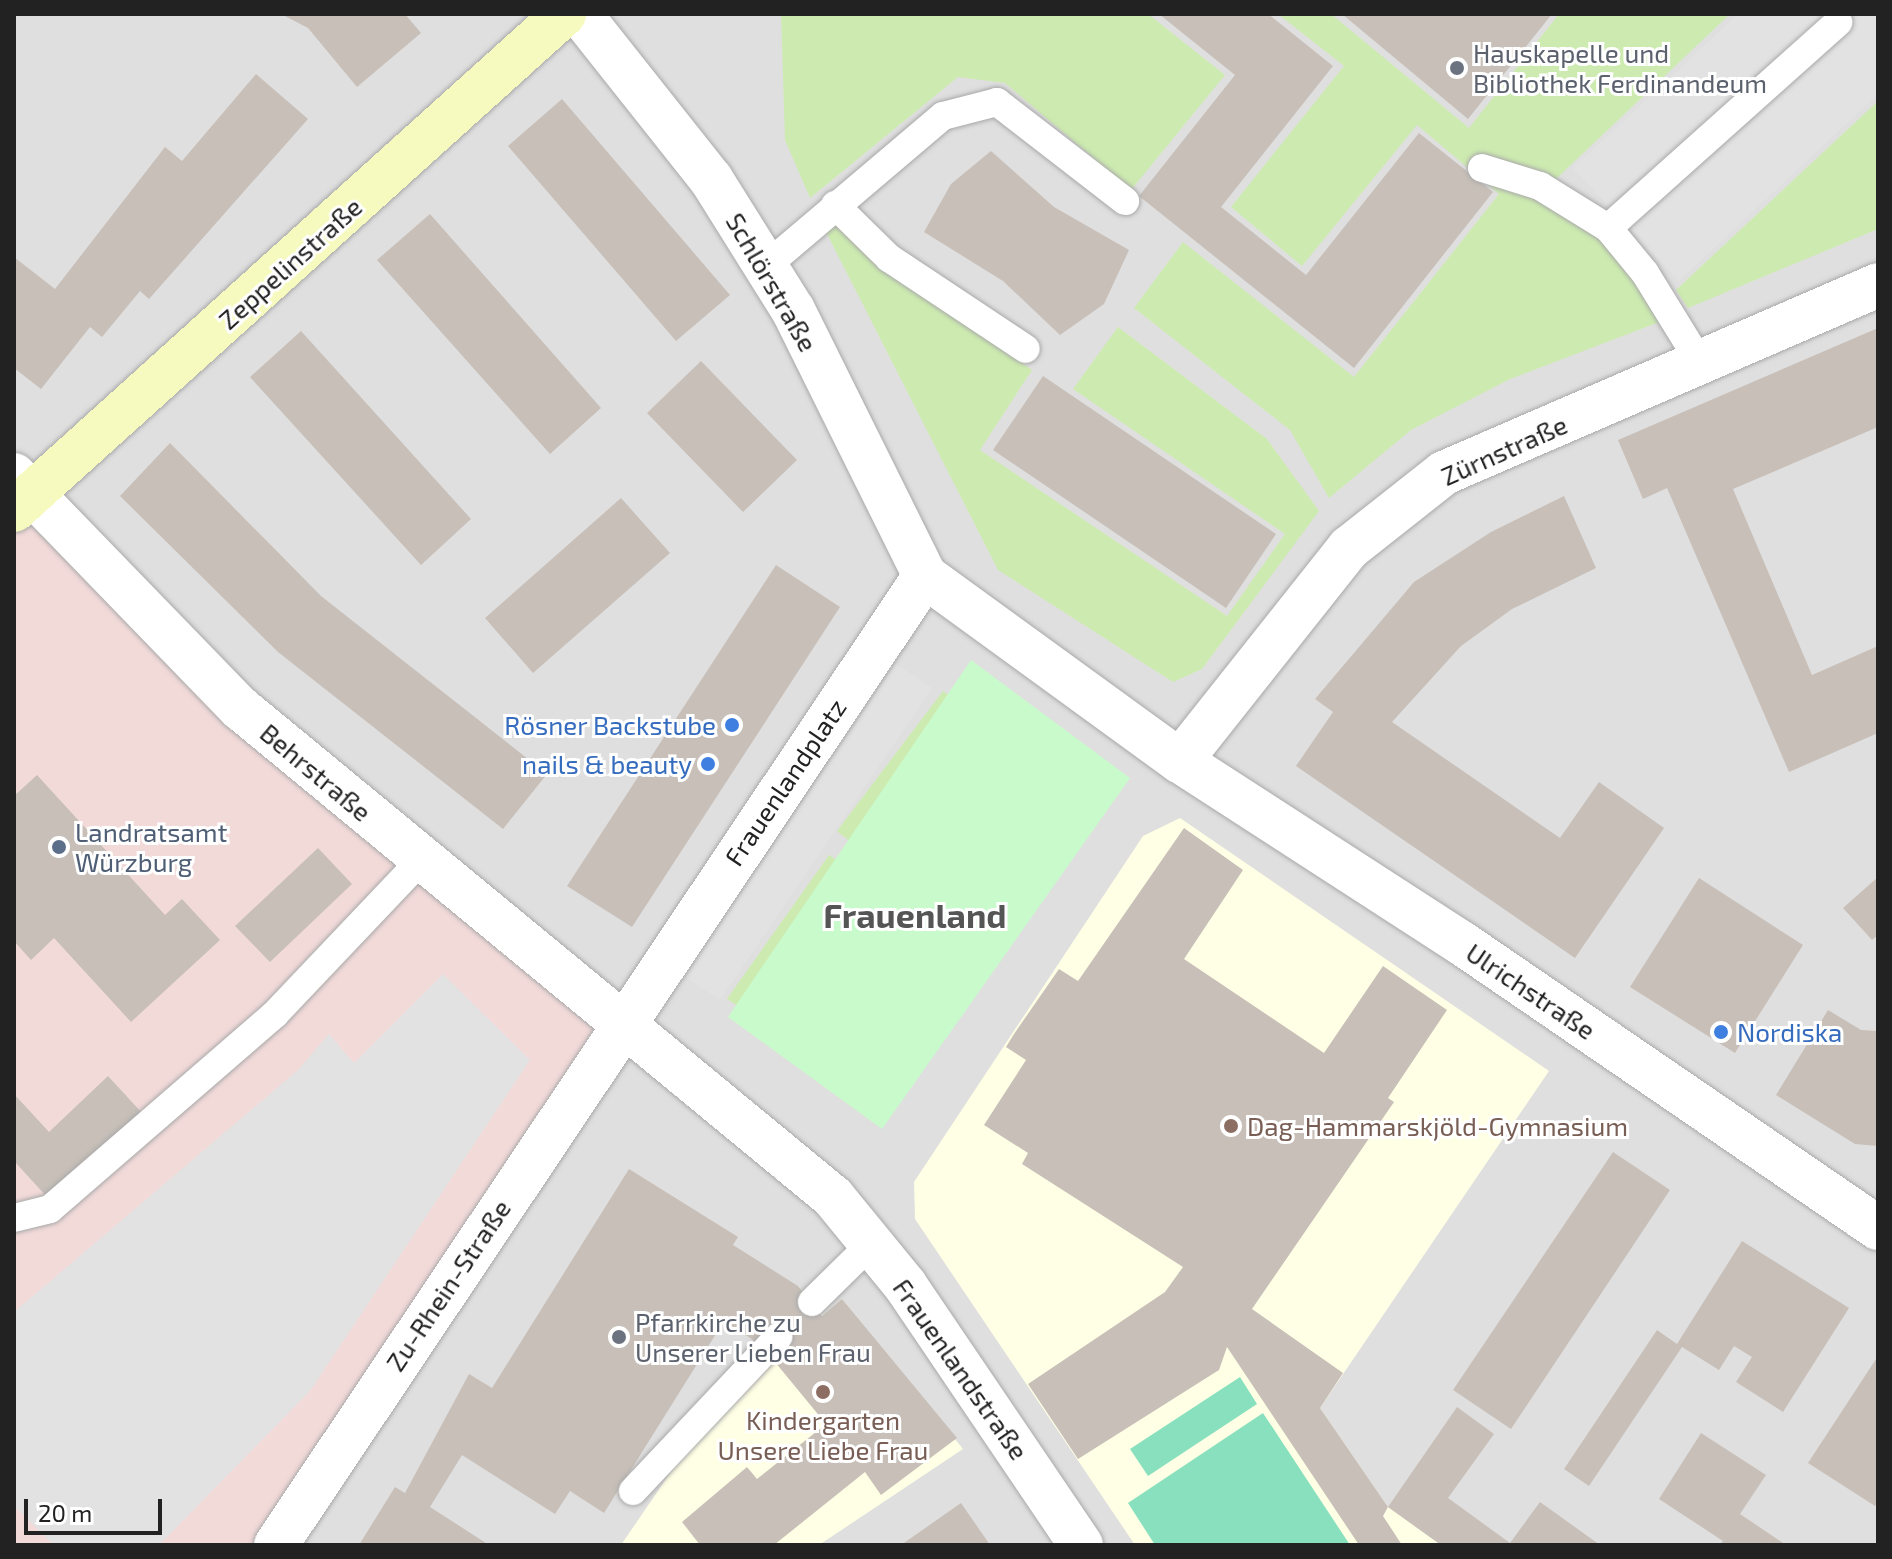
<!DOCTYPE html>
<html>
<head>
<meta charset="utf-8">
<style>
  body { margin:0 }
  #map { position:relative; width:1892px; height:1559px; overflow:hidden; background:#f2efe9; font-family:"Exo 2",sans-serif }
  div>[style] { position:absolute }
  .residential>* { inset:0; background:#e0dfdf }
  .commercial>* { inset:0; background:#f2dad9 }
  .education>* { inset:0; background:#ffffe5 }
  .grass>* { inset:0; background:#cdebb0 }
  .park>* { inset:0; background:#c8facc }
  .pitch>* { inset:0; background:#88e0be }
  .parking>* { inset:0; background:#e2e2e2 }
  .building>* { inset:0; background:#c7bfb8 }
  .roads { filter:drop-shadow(0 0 2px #a9a9a9) drop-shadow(0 0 2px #a9a9a9) }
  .lane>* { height:28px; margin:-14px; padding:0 14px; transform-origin:14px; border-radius:14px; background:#fff }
  .street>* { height:44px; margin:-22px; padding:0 22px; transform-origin:22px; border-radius:22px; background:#fff }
  .secondary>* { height:44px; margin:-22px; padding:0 22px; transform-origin:22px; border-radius:22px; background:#f7fabf }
  .dots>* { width:22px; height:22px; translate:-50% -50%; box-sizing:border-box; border:4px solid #fff; border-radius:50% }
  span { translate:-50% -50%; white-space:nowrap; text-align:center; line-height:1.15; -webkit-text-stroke:6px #fff; paint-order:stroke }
  .worship-label { font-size:26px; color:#5b616d }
  .left { translate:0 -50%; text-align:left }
  .street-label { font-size:26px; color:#222 }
  .shop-label { font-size:26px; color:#366cbe }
  .right { translate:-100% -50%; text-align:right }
  .service-label { font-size:26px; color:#4e5e75 }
  .education-label { font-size:26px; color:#785e54 }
  .district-label { font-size:34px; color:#555; font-weight:700 }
  .frame { position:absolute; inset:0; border:16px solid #222; pointer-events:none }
  .scale { position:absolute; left:24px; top:1499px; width:138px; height:36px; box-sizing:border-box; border:4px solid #222; border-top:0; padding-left:10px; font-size:24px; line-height:28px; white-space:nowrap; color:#222; -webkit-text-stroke:6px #fff; paint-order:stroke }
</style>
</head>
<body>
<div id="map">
  <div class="residential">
    <i style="clip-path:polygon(14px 14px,1878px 14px,1878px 1545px,273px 1545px,14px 517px)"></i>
  </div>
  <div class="commercial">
    <i style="clip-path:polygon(32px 501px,619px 1026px,273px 1545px,14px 1545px,14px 517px)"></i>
  </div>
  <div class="education">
    <i style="clip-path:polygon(1180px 818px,1549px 1071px,1320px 1408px,1388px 1507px,1441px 1545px,1135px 1545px,915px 1219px,914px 1182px,1143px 836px)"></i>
    <i style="clip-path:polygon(798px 1286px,822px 1316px,842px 1299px,963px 1449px,819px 1545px,621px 1545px)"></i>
  </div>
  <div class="grass">
    <i style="clip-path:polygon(781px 14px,1148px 14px,1225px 75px,1131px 190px,1005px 83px,958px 77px,810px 198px,785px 140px)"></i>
    <i style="clip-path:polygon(1278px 14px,1331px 14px,1469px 128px,1559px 14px,1730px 14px,1556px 179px,1624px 252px,1662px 321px,1510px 379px,1411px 430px,1329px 498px,1290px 430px,1134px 308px,1183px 242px,1354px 377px,1499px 194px,1417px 125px,1302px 266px,1231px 207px,1344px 66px)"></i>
    <i style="clip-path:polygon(1878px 101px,1878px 229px,1688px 308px,1676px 290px)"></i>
    <i style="clip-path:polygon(838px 216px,884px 264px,1032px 370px,980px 450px,1227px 616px,1285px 534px,1073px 389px,1118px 327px,1267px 439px,1319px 511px,1202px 669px,1173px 682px,998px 570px,825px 230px)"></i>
    <i style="clip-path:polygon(943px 691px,962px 706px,857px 847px,837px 831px)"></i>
    <i style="clip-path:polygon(829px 855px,848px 868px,747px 1012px,727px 999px)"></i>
  </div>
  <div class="park">
    <i style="clip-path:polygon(971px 660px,1130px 778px,882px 1129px,728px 1017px)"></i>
  </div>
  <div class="pitch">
    <i style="clip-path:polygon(1240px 1377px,1257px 1404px,1148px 1476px,1130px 1449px)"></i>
    <i style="clip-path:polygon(1263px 1413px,1350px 1545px,1155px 1545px,1128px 1503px)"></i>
  </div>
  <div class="parking">
    <i style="clip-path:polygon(1738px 14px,1878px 14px,1878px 94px,1679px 281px,1573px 168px)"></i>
    <i style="clip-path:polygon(896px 664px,932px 688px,720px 1000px,684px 976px)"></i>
    <i style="clip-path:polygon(443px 974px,530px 1060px,310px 1391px,159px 1545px,54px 1545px,14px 1506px,14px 1312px,298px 1070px,329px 1034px,354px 1063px)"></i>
  </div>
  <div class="building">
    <i style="clip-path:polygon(281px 14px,405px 14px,421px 33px,357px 87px,308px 28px)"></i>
    <i style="clip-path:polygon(1159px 14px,1268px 14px,1333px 66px,1221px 207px,1306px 275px,1419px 133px,1493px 192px,1354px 368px,1139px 196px,1235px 75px)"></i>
    <i style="clip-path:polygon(1342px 14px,1552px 14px,1468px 119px)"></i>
    <i style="clip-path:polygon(256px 74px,308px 119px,149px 299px,140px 291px,102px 337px,90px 327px,41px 389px,14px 368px,14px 257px,55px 289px,165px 147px,182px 161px)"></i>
    <i style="clip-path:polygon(562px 99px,730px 295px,676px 341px,508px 146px)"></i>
    <i style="clip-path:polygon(991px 151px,1054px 207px,1129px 250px,1104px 304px,1060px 335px,1003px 281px,924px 232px,951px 184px)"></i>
    <i style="clip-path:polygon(430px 214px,601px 408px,550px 454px,377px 260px)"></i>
    <i style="clip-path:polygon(1878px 328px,1878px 427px,1733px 489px,1812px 675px,1878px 646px,1878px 733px,1789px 772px,1667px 488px,1643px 499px,1618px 440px)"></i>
    <i style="clip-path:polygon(301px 331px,471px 519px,421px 565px,250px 377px)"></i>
    <i style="clip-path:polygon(701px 361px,797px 460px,743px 512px,647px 413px)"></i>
    <i style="clip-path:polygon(1043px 376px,1276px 534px,1226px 608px,993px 450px)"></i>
    <i style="clip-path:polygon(170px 443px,321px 596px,547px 774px,503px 829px,278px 652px,120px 496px)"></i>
    <i style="clip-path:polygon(1564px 496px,1596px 568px,1512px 609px,1461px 646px,1392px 722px,1560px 838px,1599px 782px,1664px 828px,1575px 958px,1296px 766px,1333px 712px,1315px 699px,1414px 582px,1491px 532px)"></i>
    <i style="clip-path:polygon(621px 498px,670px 553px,533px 673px,485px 618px)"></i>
    <i style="clip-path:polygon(776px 565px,840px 607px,632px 927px,567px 886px)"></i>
    <i style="clip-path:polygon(37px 775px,165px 915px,182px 899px,220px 940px,131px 1022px,54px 938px,31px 960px,14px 941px,14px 796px)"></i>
    <i style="clip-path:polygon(1184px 828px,1243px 870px,1184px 959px,1324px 1053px,1383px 966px,1447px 1010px,1388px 1098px,1394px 1102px,1252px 1309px,1343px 1373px,1320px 1408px,1388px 1507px,1457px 1407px,1494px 1434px,1448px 1498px,1510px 1543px,1540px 1502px,1600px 1545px,1441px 1545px,1388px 1507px,1383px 1516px,1402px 1545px,1359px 1545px,1227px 1347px,1219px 1370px,1078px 1459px,1028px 1384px,1165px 1292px,1183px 1267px,1022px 1164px,1028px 1153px,984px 1125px,1026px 1060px,1006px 1047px,1014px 1034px,1059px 969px,1078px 981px)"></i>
    <i style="clip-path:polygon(318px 848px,352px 884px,270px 962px,235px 926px)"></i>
    <i style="clip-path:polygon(1878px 877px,1878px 935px,1872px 940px,1843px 908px)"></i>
    <i style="clip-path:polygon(1699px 878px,1803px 945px,1735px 1053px,1630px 987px)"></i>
    <i style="clip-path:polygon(1828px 1010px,1861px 1030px,1878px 1031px,1878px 1146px,1855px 1144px,1776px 1095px)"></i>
    <i style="clip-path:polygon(108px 1076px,142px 1113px,48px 1198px,14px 1161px,14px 1094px,49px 1132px)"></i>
    <i style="clip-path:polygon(1613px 1152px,1670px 1190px,1511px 1429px,1453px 1390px)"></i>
    <i style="clip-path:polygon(629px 1169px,738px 1237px,733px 1245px,798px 1286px,822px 1316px,842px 1299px,957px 1438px,881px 1495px,865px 1472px,774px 1545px,700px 1545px,682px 1522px,747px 1467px,757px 1479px,826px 1424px,761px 1345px,724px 1321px,604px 1513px,570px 1491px,555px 1514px,462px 1455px,430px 1507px,489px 1545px,359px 1545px,395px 1487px,405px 1493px,469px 1374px,492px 1388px)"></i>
    <i style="clip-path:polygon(1742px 1241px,1849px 1308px,1783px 1412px,1736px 1382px,1752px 1357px,1734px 1346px,1719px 1370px,1682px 1347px,1589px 1486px,1564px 1469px,1657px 1330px,1677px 1344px)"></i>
    <i style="clip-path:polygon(1878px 1356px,1878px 1501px,1875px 1506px,1808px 1463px)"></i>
    <i style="clip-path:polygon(1701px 1433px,1766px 1475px,1740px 1514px,1786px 1545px,1720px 1545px,1723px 1541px,1659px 1499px)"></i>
    <i style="clip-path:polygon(961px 1503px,990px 1545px,901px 1545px)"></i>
  </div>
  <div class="roads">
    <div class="lane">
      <i style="left:1482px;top:168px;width:61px;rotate:17.2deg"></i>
      <i style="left:1540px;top:186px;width:80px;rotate:31.7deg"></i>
      <i style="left:835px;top:205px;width:76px;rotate:44.5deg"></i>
      <i style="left:889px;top:258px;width:164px;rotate:33.6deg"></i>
      <i style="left:766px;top:266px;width:232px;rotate:-40.3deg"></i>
      <i style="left:943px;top:116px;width:56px;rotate:-14.5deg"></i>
      <i style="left:997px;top:102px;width:162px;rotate:37.7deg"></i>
      <i style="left:1701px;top:364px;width:107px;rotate:-121.6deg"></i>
      <i style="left:1645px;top:273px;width:58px;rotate:-129.4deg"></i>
      <i style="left:1608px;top:228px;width:309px;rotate:-41.8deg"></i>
      <i style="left:14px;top:1218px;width:37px;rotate:-14deg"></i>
      <i style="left:50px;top:1209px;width:298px;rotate:-40.9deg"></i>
      <i style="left:275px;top:1014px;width:214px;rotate:-46.5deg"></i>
      <i style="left:812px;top:1302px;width:84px;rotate:-44.5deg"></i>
      <i style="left:633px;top:1491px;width:212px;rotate:-46.7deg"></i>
    </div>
    <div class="street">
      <i style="left:580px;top:14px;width:211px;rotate:51.6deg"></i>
      <i style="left:711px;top:179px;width:155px;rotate:58deg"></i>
      <i style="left:793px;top:310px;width:297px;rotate:63.6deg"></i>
      <i style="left:925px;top:576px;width:315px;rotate:36deg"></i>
      <i style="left:1180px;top:761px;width:337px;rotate:32.9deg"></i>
      <i style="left:1463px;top:944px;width:503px;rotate:34.39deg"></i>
      <i style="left:14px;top:475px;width:325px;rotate:45.9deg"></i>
      <i style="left:240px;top:708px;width:769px;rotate:39.51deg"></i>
      <i style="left:833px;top:1197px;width:114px;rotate:50.7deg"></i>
      <i style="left:905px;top:1285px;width:314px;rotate:55.9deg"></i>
      <i style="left:1180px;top:761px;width:272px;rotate:-51.6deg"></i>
      <i style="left:1349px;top:548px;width:121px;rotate:-38.3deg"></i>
      <i style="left:1444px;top:473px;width:473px;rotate:-23.4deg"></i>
      <i style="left:276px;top:1545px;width:1166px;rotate:-56.19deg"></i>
    </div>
    <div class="secondary">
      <i style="left:14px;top:510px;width:741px;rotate:-42.04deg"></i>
    </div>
  </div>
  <div class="dots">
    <i style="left:1457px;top:68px;background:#6b7280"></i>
    <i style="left:732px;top:725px;background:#3f7fe0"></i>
    <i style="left:708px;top:764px;background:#3f7fe0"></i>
    <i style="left:59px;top:847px;background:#5c6f8a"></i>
    <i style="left:1721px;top:1032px;background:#3f7fe0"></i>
    <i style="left:1231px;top:1126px;background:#8d6e63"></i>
    <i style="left:619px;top:1337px;background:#6b7280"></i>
    <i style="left:823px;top:1392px;background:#8d6e63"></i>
  </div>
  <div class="worship-label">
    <span class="left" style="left:1473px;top:68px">Hauskapelle und<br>Bibliothek Ferdinandeum</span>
    <span class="left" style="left:635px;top:1337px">Pfarrkirche zu<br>Unserer Lieben Frau</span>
  </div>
  <div class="street-label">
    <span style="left:290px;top:263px;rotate:-42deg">Zeppelinstraße</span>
    <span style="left:772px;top:282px;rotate:60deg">Schlörstraße</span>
    <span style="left:1504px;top:450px;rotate:-24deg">Zürnstraße</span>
    <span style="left:316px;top:772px;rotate:40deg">Behrstraße</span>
    <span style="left:785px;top:782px;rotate:-56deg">Frauenlandplatz</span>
    <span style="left:1531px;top:991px;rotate:34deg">Ulrichstraße</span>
    <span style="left:448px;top:1285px;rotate:-56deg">Zu-Rhein-Straße</span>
    <span style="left:961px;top:1369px;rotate:55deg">Frauenlandstraße</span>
  </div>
  <div class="shop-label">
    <span class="right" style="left:716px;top:725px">Rösner Backstube</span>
    <span class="right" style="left:692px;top:764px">nails &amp; beauty</span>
    <span class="left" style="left:1737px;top:1032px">Nordiska</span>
  </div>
  <div class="service-label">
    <span class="left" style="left:75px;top:847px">Landratsamt<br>Würzburg</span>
  </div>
  <div class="education-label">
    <span class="left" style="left:1247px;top:1126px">Dag-Hammarskjöld-Gymnasium</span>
    <span style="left:823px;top:1435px">Kindergarten<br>Unsere Liebe Frau</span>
  </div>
  <div class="district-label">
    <span style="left:915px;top:915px">Frauenland</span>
  </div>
  <div class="frame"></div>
  <div class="scale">20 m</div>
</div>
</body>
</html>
